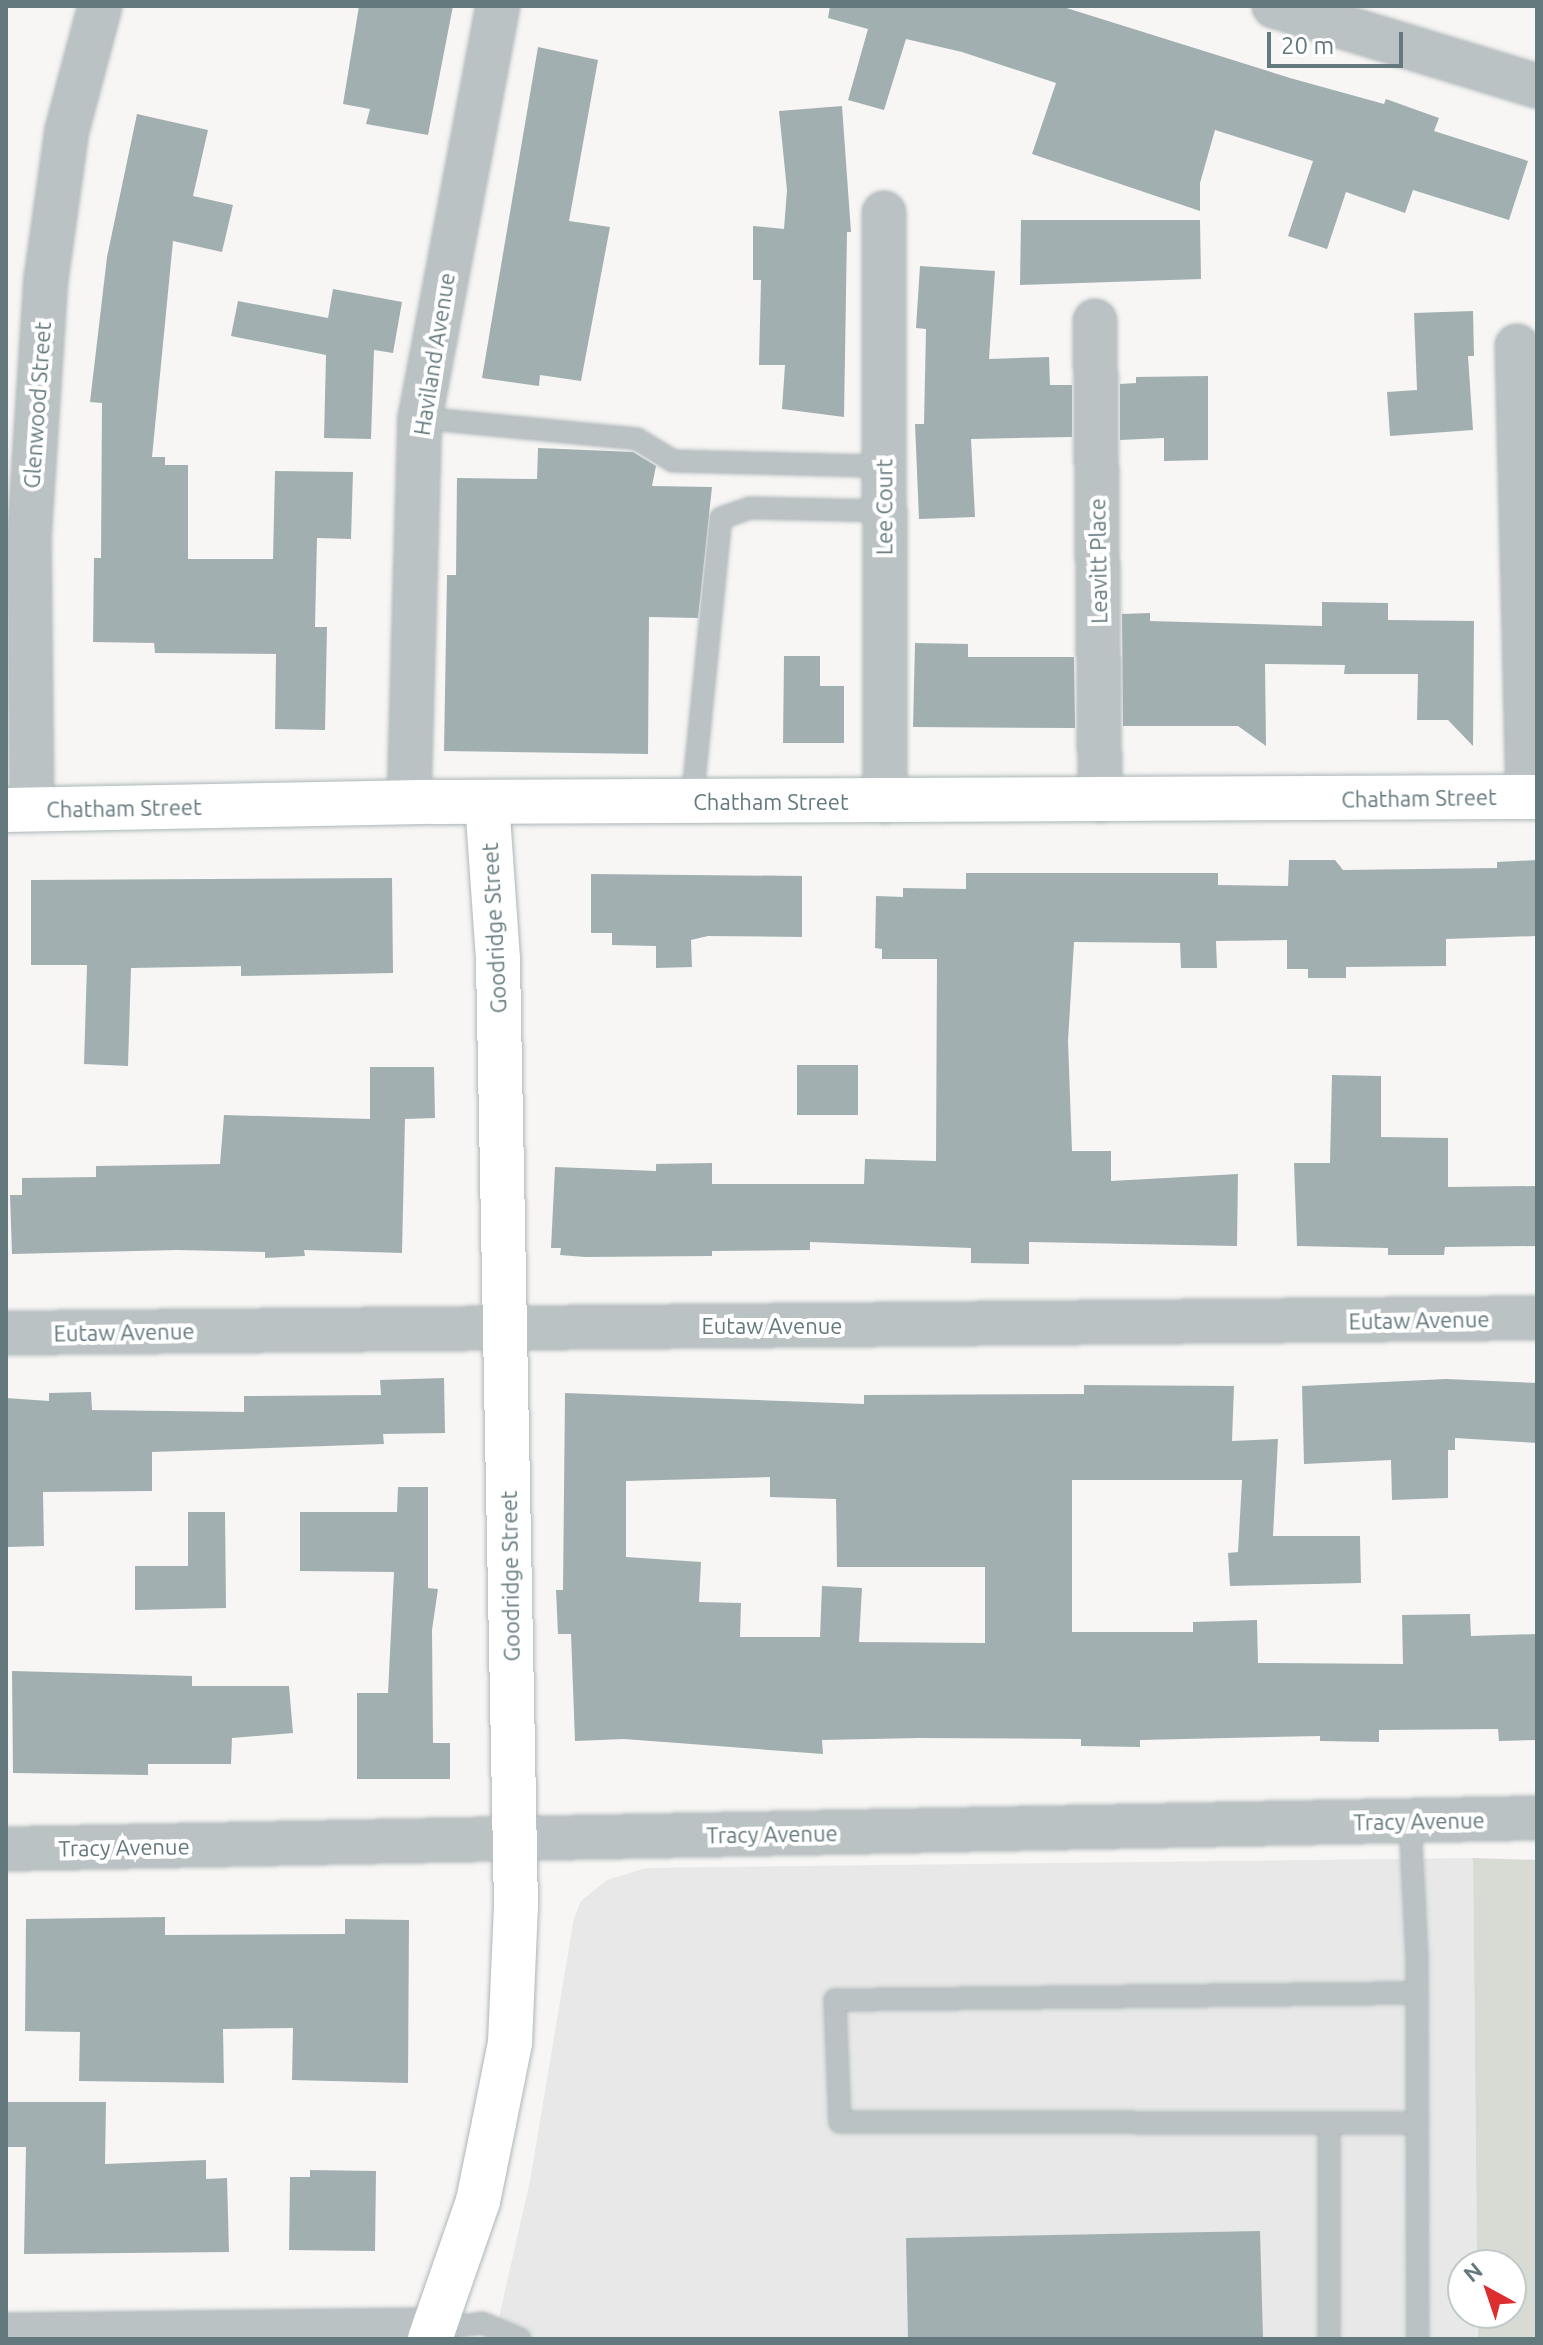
<!DOCTYPE html>
<html>
<head>
<meta charset="utf-8">
<style>
  body { margin:0 }
  #map { position:relative; width:1543px; height:2345px; overflow:hidden; background:#f7f6f4; font-family:Ubuntu,sans-serif }
  div>[style] { position:absolute }
  .built>* { inset:0; background:#e7e8e7 }
  .green>* { inset:0; background:#d8dbd3 }
  .building>* { inset:0; background:#a2afb1 }
  .roads { filter:drop-shadow(0 0 2px #aeb6b9) drop-shadow(0 0 2px #aeb6b9) }
  .lane>* { height:20px; margin:-10px; padding:0 10px; transform-origin:10px; border-radius:10px; background:#bbc2c4 }
  .street>* { height:42px; margin:-21px; padding:0 21px; transform-origin:21px; border-radius:21px; background:#bbc2c4 }
  .secondary>* { height:44px; margin:-22px; padding:0 22px; transform-origin:22px; border-radius:22px; background:#fff }
  span { translate:-50% -50%; white-space:nowrap; text-align:center; line-height:1.15; -webkit-text-stroke:8px #fff; paint-order:stroke }
  .street-label { font-size:22px; color:#63797e }
  .frame { position:absolute; inset:0; border:8px solid #63797e; pointer-events:none }
  .north { position:absolute; left:1447px; top:2249px; width:80px; height:80px; box-sizing:border-box; background:#fff; border:2px solid #c1c9cb; border-radius:50%; rotate:320deg; font-size:22px; font-weight:700; line-height:32px; text-align:center; color:#63797e }
  .north::after { content:''; display:block; margin:auto; width:28px; height:36px; background:#dd2d2f; clip-path:polygon(50% 0,100% 100%,50% 72%,0 100%) }
  .scale { position:absolute; left:1267px; top:32px; width:136px; height:36px; box-sizing:border-box; border:4px solid #63797e; border-top:0; padding-left:10px; font-size:24px; line-height:28px; white-space:nowrap; color:#63797e; -webkit-text-stroke:6px #fff; paint-order:stroke }
</style>
</head>
<body>
<div id="map">
  <div class="built">
    <i style="clip-path:polygon(1473px 1858px,1477px 2265px,1463px 2265px,1463px 2313px,1478px 2313px,1478px 2339px,494px 2339px,530px 2181px,574px 1918px,581px 1901px,607px 1880px,646px 1868px)"></i>
  </div>
  <div class="green">
    <i style="clip-path:polygon(1473px 1858px,1537px 1860px,1537px 2339px,1478px 2339px,1478px 2313px,1511px 2313px,1511px 2265px,1477px 2265px)"></i>
  </div>
  <div class="building">
    <i style="clip-path:polygon(359px 6px,453px 6px,428px 135px,366px 124px,370px 109px,343px 104px)"></i>
    <i style="clip-path:polygon(830px 6px,1060px 6px,1290px 78px,1384px 104px,1386px 99px,1439px 118px,1434px 131px,1528px 161px,1509px 220px,1413px 190px,1405px 213px,1346px 192px,1327px 249px,1288px 236px,1313px 161px,1215px 130px,1200px 183px,1200px 211px,1032px 154px,1056px 83px,962px 52px,906px 39px,884px 110px,848px 100px,868px 29px,828px 18px)"></i>
    <i style="clip-path:polygon(538px 47px,598px 60px,569px 221px,610px 227px,581px 381px,540px 375px,539px 386px,482px 378px)"></i>
    <i style="clip-path:polygon(842px 106px,851px 232px,847px 232px,844px 417px,782px 409px,785px 365px,759px 365px,761px 280px,753px 280px,753px 226px,784px 229px,787px 190px,779px 111px)"></i>
    <i style="clip-path:polygon(137px 114px,208px 130px,193px 196px,233px 205px,222px 252px,173px 241px,152px 457px,165px 457px,165px 465px,188px 465px,188px 559px,273px 559px,275px 471px,353px 472px,351px 539px,317px 538px,315px 627px,327px 627px,325px 730px,275px 729px,276px 654px,155px 653px,154px 643px,93px 642px,94px 558px,101px 558px,102px 403px,90px 402px,107px 257px)"></i>
    <i style="clip-path:polygon(1021px 220px,1200px 220px,1201px 279px,1020px 285px)"></i>
    <i style="clip-path:polygon(920px 266px,995px 271px,989px 359px,1049px 357px,1050px 385px,1072px 385px,1072px 437px,971px 439px,975px 517px,919px 519px,915px 424px,924px 424px,926px 329px,916px 328px)"></i>
    <i style="clip-path:polygon(333px 289px,402px 302px,393px 353px,374px 350px,371px 439px,324px 438px,326px 355px,231px 336px,238px 301px,328px 318px)"></i>
    <i style="clip-path:polygon(1473px 311px,1474px 356px,1468px 356px,1473px 430px,1390px 436px,1387px 392px,1417px 390px,1414px 313px)"></i>
    <i style="clip-path:polygon(1208px 376px,1208px 460px,1164px 461px,1164px 438px,1120px 440px,1120px 384px,1136px 383px,1136px 377px)"></i>
    <i style="clip-path:polygon(538px 448px,633px 452px,656px 466px,652px 486px,712px 487px,698px 618px,649px 617px,648px 754px,444px 751px,447px 575px,456px 575px,457px 478px,537px 479px)"></i>
    <i style="clip-path:polygon(1322px 602px,1388px 603px,1388px 620px,1474px 621px,1473px 746px,1448px 720px,1417px 720px,1418px 674px,1344px 674px,1345px 665px,1265px 664px,1266px 746px,1238px 726px,1123px 726px,1122px 614px,1150px 613px,1150px 621px,1322px 626px)"></i>
    <i style="clip-path:polygon(915px 643px,968px 644px,968px 657px,1074px 657px,1075px 728px,913px 727px)"></i>
    <i style="clip-path:polygon(784px 656px,820px 656px,820px 686px,844px 686px,844px 743px,783px 743px)"></i>
    <i style="clip-path:polygon(1289px 860px,1335px 860px,1343px 870px,1497px 868px,1497px 862px,1537px 860px,1537px 936px,1446px 939px,1446px 966px,1346px 967px,1346px 978px,1308px 978px,1308px 969px,1287px 969px,1287px 940px,1216px 941px,1217px 968px,1181px 968px,1180px 943px,1074px 942px,1068px 1041px,1072px 1151px,1111px 1151px,1111px 1181px,1238px 1174px,1237px 1246px,1029px 1242px,1029px 1264px,971px 1263px,971px 1248px,810px 1242px,810px 1250px,712px 1251px,712px 1256px,585px 1257px,560px 1255px,561px 1248px,551px 1248px,555px 1167px,656px 1171px,656px 1164px,712px 1163px,712px 1184px,864px 1184px,865px 1159px,936px 1161px,937px 959px,882px 959px,882px 949px,875px 948px,876px 896px,903px 897px,903px 888px,966px 889px,966px 873px,1218px 873px,1218px 885px,1288px 886px)"></i>
    <i style="clip-path:polygon(591px 874px,802px 876px,802px 937px,708px 936px,691px 940px,692px 967px,656px 968px,656px 946px,612px 945px,612px 933px,591px 933px)"></i>
    <i style="clip-path:polygon(392px 878px,393px 973px,241px 976px,241px 966px,131px 968px,128px 1066px,84px 1064px,87px 965px,31px 965px,31px 880px)"></i>
    <i style="clip-path:polygon(797px 1065px,858px 1065px,858px 1115px,797px 1115px)"></i>
    <i style="clip-path:polygon(370px 1067px,434px 1067px,435px 1118px,405px 1119px,402px 1253px,304px 1250px,305px 1256px,265px 1258px,265px 1252px,177px 1250px,12px 1254px,10px 1195px,22px 1195px,22px 1178px,96px 1177px,96px 1166px,220px 1164px,224px 1115px,370px 1119px)"></i>
    <i style="clip-path:polygon(1332px 1075px,1381px 1076px,1381px 1137px,1448px 1138px,1448px 1187px,1537px 1186px,1537px 1246px,1445px 1247px,1444px 1255px,1388px 1255px,1388px 1248px,1297px 1246px,1294px 1163px,1330px 1163px)"></i>
    <i style="clip-path:polygon(444px 1378px,445px 1433px,383px 1434px,384px 1444px,152px 1452px,152px 1491px,43px 1492px,44px 1546px,8px 1547px,6px 1398px,49px 1401px,49px 1393px,91px 1392px,92px 1410px,244px 1412px,244px 1396px,381px 1395px,380px 1380px)"></i>
    <i style="clip-path:polygon(1446px 1379px,1537px 1383px,1537px 1443px,1455px 1438px,1455px 1450px,1448px 1450px,1448px 1498px,1392px 1500px,1391px 1460px,1304px 1464px,1302px 1386px)"></i>
    <i style="clip-path:polygon(evenodd,1084px 1385px,1234px 1386px,1232px 1441px,1278px 1439px,1273px 1536px,1360px 1536px,1361px 1583px,1230px 1586px,1228px 1553px,1238px 1552px,1242px 1480px,1072px 1480px,1072px 1632px,1193px 1632px,1193px 1622px,1257px 1620px,1258px 1663px,1403px 1664px,1402px 1615px,1470px 1614px,1471px 1636px,1537px 1634px,1537px 1740px,1499px 1741px,1498px 1729px,1379px 1730px,1379px 1742px,1320px 1741px,1320px 1736px,1140px 1740px,1140px 1747px,1081px 1746px,1081px 1739px,919px 1738px,822px 1740px,823px 1754px,624px 1739px,575px 1741px,571px 1634px,558px 1634px,556px 1590px,563px 1590px,565px 1393px,864px 1404px,864px 1395px,1084px 1394px,1084px 1385px,770px 1477px,770px 1497px,836px 1499px,837px 1567px,985px 1567px,985px 1643px,859px 1642px,862px 1588px,822px 1586px,820px 1637px,740px 1637px,741px 1603px,699px 1602px,701px 1562px,626px 1557px,626px 1481px,770px 1477px)"></i>
    <i style="clip-path:polygon(398px 1487px,428px 1487px,428px 1588px,438px 1589px,432px 1630px,433px 1743px,450px 1743px,450px 1779px,357px 1779px,357px 1693px,388px 1693px,394px 1572px,300px 1571px,300px 1512px,397px 1512px)"></i>
    <i style="clip-path:polygon(188px 1512px,225px 1512px,226px 1608px,135px 1610px,135px 1566px,188px 1566px)"></i>
    <i style="clip-path:polygon(12px 1671px,192px 1676px,192px 1686px,289px 1686px,293px 1733px,232px 1738px,231px 1764px,148px 1764px,148px 1775px,13px 1773px)"></i>
    <i style="clip-path:polygon(165px 1917px,165px 1935px,345px 1934px,345px 1919px,409px 1920px,408px 2083px,292px 2080px,293px 2028px,223px 2029px,224px 2083px,79px 2081px,80px 2032px,25px 2031px,26px 1919px)"></i>
    <i style="clip-path:polygon(6px 2102px,106px 2102px,105px 2164px,206px 2160px,206px 2179px,227px 2178px,229px 2252px,24px 2254px,26px 2147px,6px 2147px)"></i>
    <i style="clip-path:polygon(310px 2170px,376px 2171px,375px 2251px,289px 2250px,290px 2177px,310px 2177px)"></i>
    <i style="clip-path:polygon(1260px 2231px,1263px 2339px,908px 2339px,906px 2238px)"></i>
  </div>
  <div class="roads">
    <div class="lane">
      <i style="left:420px;top:418px;width:218px;rotate:5.5deg"></i>
      <i style="left:637px;top:439px;width:42px;rotate:31.4deg"></i>
      <i style="left:673px;top:461px;width:211px;rotate:1.4deg"></i>
      <i style="left:692px;top:802px;width:285px;rotate:-84.2deg"></i>
      <i style="left:721px;top:518px;width:31px;rotate:-19deg"></i>
      <i style="left:750px;top:508px;width:134px;rotate:1.3deg"></i>
      <i style="left:1410px;top:1820px;width:137px;rotate:87.1deg"></i>
      <i style="left:1417px;top:1957px;width:382px;rotate:89.9deg"></i>
      <i style="left:1416px;top:1993px;width:581px;rotate:179.31deg"></i>
      <i style="left:835px;top:2000px;width:122px;rotate:87.7deg"></i>
      <i style="left:840px;top:2122px;width:577px;rotate:0.1deg"></i>
      <i style="left:1329px;top:2123px;width:216px;rotate:90deg"></i>
      <i style="left:433px;top:2330px;width:49px;rotate:-8.1deg"></i>
      <i style="left:482px;top:2323px;width:41px;rotate:22.8deg"></i>
    </div>
    <div class="street">
      <i style="left:1274px;top:6px;width:275px;rotate:16.9deg"></i>
      <i style="left:884px;top:213px;width:589px;rotate:89.9deg"></i>
      <i style="left:1095px;top:321px;width:480px;rotate:89.4deg"></i>
      <i style="left:1517px;top:346px;width:451px;rotate:88.6deg"></i>
      <i style="left:409px;top:802px;width:384px;rotate:-88.4deg"></i>
      <i style="left:420px;top:418px;width:419px;rotate:-79.3deg"></i>
      <i style="left:32px;top:810px;width:270px;rotate:-90.6deg"></i>
      <i style="left:29px;top:540px;width:262px;rotate:-86.3deg"></i>
      <i style="left:46px;top:279px;width:150px;rotate:-82deg"></i>
      <i style="left:67px;top:130px;width:128px;rotate:-75.1deg"></i>
      <i style="left:6px;top:1333px;width:1531px;rotate:-0.56deg"></i>
      <i style="left:6px;top:1849px;width:1531px;rotate:-1.16deg"></i>
      <i style="left:6px;top:2335px;width:427px;rotate:-0.7deg"></i>
    </div>
    <div class="secondary">
      <i style="left:6px;top:810px;width:429px;rotate:-1.1deg"></i>
      <i style="left:435px;top:802px;width:1102px;rotate:-0.26deg"></i>
      <i style="left:430px;top:2339px;width:146px;rotate:-70.8deg"></i>
      <i style="left:478px;top:2201px;width:80px;rotate:-78.4deg"></i>
      <i style="left:494px;top:2123px;width:82px;rotate:-78.7deg"></i>
      <i style="left:510px;top:2043px;width:135px;rotate:-87.5deg"></i>
      <i style="left:516px;top:1908px;width:949px;rotate:-91.09deg"></i>
      <i style="left:498px;top:959px;width:157px;rotate:-94deg"></i>
    </div>
  </div>
  <div class="street-label">
    <span style="left:434px;top:354px;rotate:-81deg">Haviland Avenue</span>
    <span style="left:37px;top:405px;rotate:-86deg">Glenwood Street</span>
    <span style="left:884px;top:507px;rotate:-90deg">Lee Court</span>
    <span style="left:1098px;top:561px;rotate:-91deg">Leavitt Place</span>
    <span style="left:1419px;top:798px;rotate:-1deg">Chatham Street</span>
    <span style="left:771px;top:802px">Chatham Street</span>
    <span style="left:124px;top:808px;rotate:-1deg">Chatham Street</span>
    <span style="left:494px;top:928px;rotate:-93deg">Goodridge Street</span>
    <span style="left:1419px;top:1320px;rotate:-1deg">Eutaw Avenue</span>
    <span style="left:772px;top:1326px">Eutaw Avenue</span>
    <span style="left:124px;top:1332px;rotate:-1deg">Eutaw Avenue</span>
    <span style="left:510px;top:1576px;rotate:-91deg">Goodridge Street</span>
    <span style="left:1419px;top:1821px;rotate:-1deg">Tracy Avenue</span>
    <span style="left:772px;top:1834px;rotate:-1deg">Tracy Avenue</span>
    <span style="left:124px;top:1847px;rotate:-1deg">Tracy Avenue</span>
  </div>
  <div class="frame"></div>
  <div class="north">N</div>
  <div class="scale">20 m</div>
</div>
</body>
</html>
